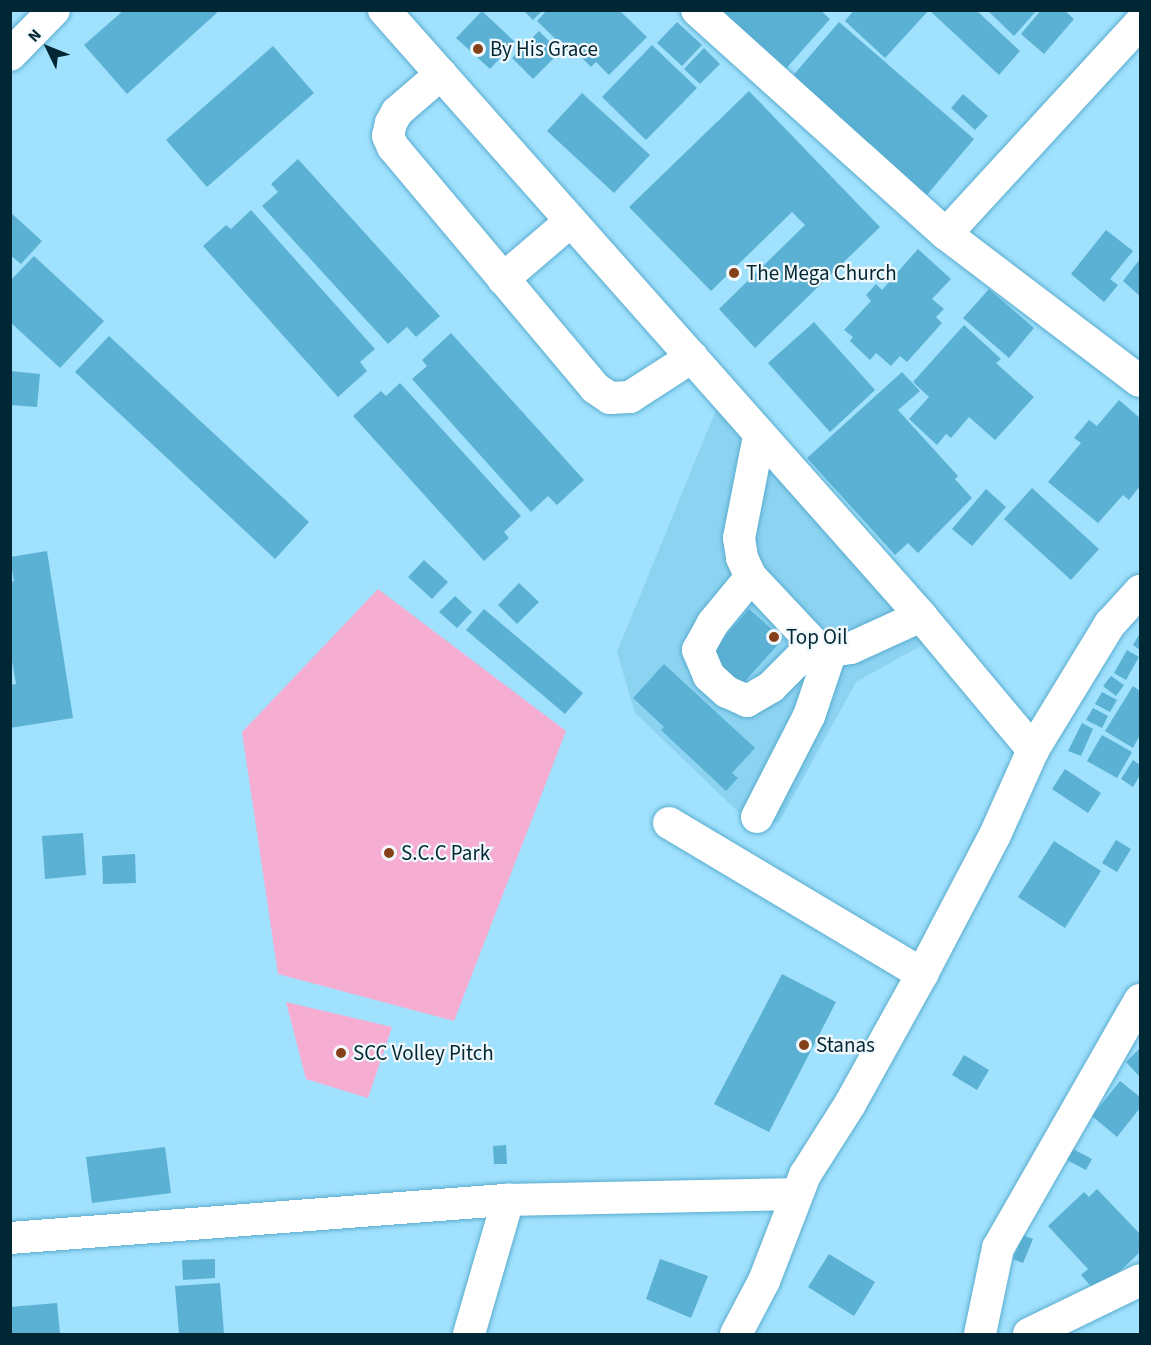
<!DOCTYPE html>
<html>
<head>
<meta charset="utf-8">
<style>
  body { margin:0 }
  #map { position:relative; width:1151px; height:1345px; overflow:hidden; background:#a0e1fd; font-family:"Source Sans 3",sans-serif }
  div>[style] { position:absolute }
  .built>* { inset:0; background:#8cd3f1 }
  .green>* { inset:0; background:#f6add2 }
  .building>* { inset:0; background:#5ab1d4 }
  .roads { filter:drop-shadow(0 0 2px #59acce) drop-shadow(0 0 2px #59acce) }
  .minor>* { height:32px; margin:-16px; padding:0 16px; transform-origin:16px; border-radius:16px; background:#fff }
  .dots>* { width:16px; height:16px; translate:-50% -50%; box-sizing:border-box; border:3px solid #f1f8fc; border-radius:50% }
  span { translate:-50% -50%; white-space:nowrap; text-align:center; line-height:1.15; -webkit-text-stroke:4.5px #f1f8fc; paint-order:stroke }
  .poi-label { font-size:21px; color:#022734 }
  .left { translate:0 -50%; text-align:left }
  .frame { position:absolute; inset:0; border:12px solid #022734; pointer-events:none }
  .north { position:absolute; left:18px; top:18px; width:60px; height:60px; -webkit-text-stroke:4px #f1f8fc; paint-order:stroke; rotate:313deg; font-size:16px; font-weight:700; line-height:24px; text-align:center; color:#022734 }
  .north::after { content:''; display:block; margin:auto; width:21px; height:27px; background:#022734; clip-path:polygon(50% 0,100% 100%,50% 72%,0 100%) }
</style>
</head>
<body>
<div id="map">
  <div class="built">
    <i style="clip-path:polygon(716px 410px,926px 643px,856px 682px,779px 822px,754px 827px,635px 713px,617px 652px)"></i>
  </div>
  <div class="green">
    <i style="clip-path:polygon(378px 589px,566px 731px,454px 1021px,278px 974px,242px 732px)"></i>
    <i style="clip-path:polygon(286px 1002px,392px 1027px,368px 1098px,306px 1079px)"></i>
  </div>
  <div class="building">
    <i style="clip-path:polygon(124px 10px,220px 10px,127px 94px,84px 45px)"></i>
    <i style="clip-path:polygon(523px 10px,543px 10px,533px 20px)"></i>
    <i style="clip-path:polygon(547px 10px,619px 10px,647px 37px,609px 75px,596px 62px,591px 67px,572px 48px,569px 52px,537px 21px)"></i>
    <i style="clip-path:polygon(727px 10px,820px 10px,830px 19px,783px 72px,722px 16px)"></i>
    <i style="clip-path:polygon(854px 10px,929px 10px,885px 58px,845px 21px)"></i>
    <i style="clip-path:polygon(929px 10px,976px 10px,1020px 51px,999px 75px)"></i>
    <i style="clip-path:polygon(987px 10px,1037px 10px,1014px 36px)"></i>
    <i style="clip-path:polygon(1041px 10px,1064px 10px,1074px 19px,1044px 54px,1021px 34px)"></i>
    <i style="clip-path:polygon(482px 11px,515px 42px,490px 69px,456px 38px)"></i>
    <i style="clip-path:polygon(677px 22px,702px 45px,682px 66px,657px 43px)"></i>
    <i style="clip-path:polygon(839px 22px,974px 139px,926px 196px,790px 79px)"></i>
    <i style="clip-path:polygon(539px 31px,560px 52px,533px 79px,512px 58px)"></i>
    <i style="clip-path:polygon(652px 45px,697px 88px,646px 140px,602px 97px)"></i>
    <i style="clip-path:polygon(273px 46px,314px 93px,207px 187px,166px 140px)"></i>
    <i style="clip-path:polygon(704px 48px,720px 64px,700px 84px,684px 69px)"></i>
    <i style="clip-path:polygon(749px 91px,880px 227px,755px 348px,719px 309px,805px 225px,792px 212px,711px 291px,629px 207px)"></i>
    <i style="clip-path:polygon(582px 93px,650px 155px,614px 193px,547px 131px)"></i>
    <i style="clip-path:polygon(963px 94px,988px 116px,975px 130px,951px 108px)"></i>
    <i style="clip-path:polygon(298px 159px,440px 316px,416px 337px,407px 327px,388px 344px,262px 206px,278px 192px,271px 184px)"></i>
    <i style="clip-path:polygon(251px 210px,375px 349px,360px 362px,367px 371px,338px 397px,203px 246px,226px 225px,231px 229px)"></i>
    <i style="clip-path:polygon(10px 212px,42px 241px,21px 264px,10px 255px)"></i>
    <i style="clip-path:polygon(1106px 230px,1133px 251px,1110px 279px,1118px 285px,1104px 302px,1071px 274px)"></i>
    <i style="clip-path:polygon(918px 249px,951px 279px,932px 299px,944px 309px,936px 317px,942px 323px,907px 362px,900px 356px,891px 366px,876px 353px,870px 360px,850px 341px,853px 337px,844px 330px,871px 301px,866px 295px,876px 284px,882px 290px)"></i>
    <i style="clip-path:polygon(34px 256px,104px 321px,60px 368px,10px 322px,10px 281px)"></i>
    <i style="clip-path:polygon(1140px 259px,1140px 296px,1123px 281px)"></i>
    <i style="clip-path:polygon(989px 289px,1034px 328px,1009px 358px,963px 318px)"></i>
    <i style="clip-path:polygon(814px 322px,875px 390px,830px 432px,768px 363px)"></i>
    <i style="clip-path:polygon(964px 325px,1001px 359px,996px 363px,1034px 397px,995px 440px,969px 417px,951px 438px,946px 434px,937px 445px,909px 419px,929px 397px,913px 382px)"></i>
    <i style="clip-path:polygon(451px 333px,584px 480px,557px 505px,548px 496px,531px 512px,412px 379px,427px 366px,422px 360px)"></i>
    <i style="clip-path:polygon(109px 336px,309px 522px,275px 559px,75px 372px)"></i>
    <i style="clip-path:polygon(10px 371px,40px 374px,37px 407px,10px 405px)"></i>
    <i style="clip-path:polygon(902px 372px,920px 391px,898px 410px,958px 476px,955px 479px,972px 498px,918px 553px,908px 543px,895px 555px,807px 458px)"></i>
    <i style="clip-path:polygon(400px 383px,521px 516px,504px 532px,509px 538px,484px 561px,353px 416px,381px 391px,386px 396px)"></i>
    <i style="clip-path:polygon(1119px 400px,1140px 418px,1140px 486px,1129px 500px,1123px 495px,1098px 523px,1048px 482px,1081px 443px,1074px 438px,1089px 420px,1097px 426px)"></i>
    <i style="clip-path:polygon(1032px 488px,1099px 549px,1071px 580px,1004px 519px)"></i>
    <i style="clip-path:polygon(986px 489px,1006px 507px,972px 546px,952px 529px)"></i>
    <i style="clip-path:polygon(47px 551px,73px 718px,10px 728px,10px 685px,16px 684px,10px 650px,10px 582px,14px 581px,10px 557px)"></i>
    <i style="clip-path:polygon(424px 560px,448px 582px,432px 599px,408px 577px)"></i>
    <i style="clip-path:polygon(519px 583px,539px 602px,517px 624px,498px 605px)"></i>
    <i style="clip-path:polygon(455px 596px,472px 612px,457px 628px,439px 612px)"></i>
    <i style="clip-path:polygon(484px 609px,583px 693px,565px 714px,466px 630px)"></i>
    <i style="clip-path:polygon(749px 609px,783px 639px,738px 689px,705px 659px)"></i>
    <i style="clip-path:polygon(1140px 633px,1140px 650px,1133px 645px)"></i>
    <i style="clip-path:polygon(1127px 650px,1139px 657px,1126px 680px,1114px 673px)"></i>
    <i style="clip-path:polygon(664px 664px,755px 748px,732px 773px,738px 778px,726px 791px,661px 730px,664px 727px,633px 698px)"></i>
    <i style="clip-path:polygon(1111px 676px,1124px 685px,1116px 696px,1103px 686px)"></i>
    <i style="clip-path:polygon(1133px 686px,1140px 691px,1140px 735px,1133px 748px,1105px 731px)"></i>
    <i style="clip-path:polygon(1102px 692px,1117px 700px,1110px 712px,1095px 704px)"></i>
    <i style="clip-path:polygon(1093px 708px,1108px 716px,1102px 728px,1086px 720px)"></i>
    <i style="clip-path:polygon(1082px 723px,1093px 729px,1081px 756px,1068px 751px)"></i>
    <i style="clip-path:polygon(1102px 735px,1132px 752px,1117px 778px,1087px 761px)"></i>
    <i style="clip-path:polygon(1133px 760px,1140px 765px,1140px 775px,1133px 787px,1121px 779px)"></i>
    <i style="clip-path:polygon(1065px 769px,1101px 793px,1088px 813px,1052px 789px)"></i>
    <i style="clip-path:polygon(83px 833px,86px 875px,45px 879px,42px 836px)"></i>
    <i style="clip-path:polygon(1116px 840px,1131px 849px,1117px 872px,1102px 863px)"></i>
    <i style="clip-path:polygon(1054px 841px,1101px 871px,1065px 928px,1018px 897px)"></i>
    <i style="clip-path:polygon(135px 854px,136px 883px,103px 884px,102px 856px)"></i>
    <i style="clip-path:polygon(782px 974px,836px 1002px,769px 1132px,714px 1104px)"></i>
    <i style="clip-path:polygon(1140px 1048px,1140px 1077px,1126px 1062px)"></i>
    <i style="clip-path:polygon(964px 1055px,989px 1070px,977px 1090px,952px 1075px)"></i>
    <i style="clip-path:polygon(1120px 1081px,1140px 1097px,1140px 1108px,1117px 1137px,1092px 1116px)"></i>
    <i style="clip-path:polygon(506px 1145px,507px 1164px,494px 1164px,493px 1146px)"></i>
    <i style="clip-path:polygon(165px 1147px,171px 1193px,92px 1203px,86px 1157px)"></i>
    <i style="clip-path:polygon(1071px 1148px,1092px 1159px,1086px 1170px,1065px 1159px)"></i>
    <i style="clip-path:polygon(1097px 1189px,1140px 1234px,1140px 1252px,1097px 1293px,1081px 1275px,1088px 1269px,1048px 1226px,1084px 1192px,1089px 1197px)"></i>
    <i style="clip-path:polygon(1023px 1235px,1033px 1239px,1023px 1263px,1013px 1259px)"></i>
    <i style="clip-path:polygon(829px 1254px,875px 1282px,854px 1316px,808px 1287px)"></i>
    <i style="clip-path:polygon(215px 1259px,215px 1278px,183px 1280px,182px 1260px)"></i>
    <i style="clip-path:polygon(660px 1259px,708px 1276px,691px 1318px,646px 1299px)"></i>
    <i style="clip-path:polygon(220px 1283px,224px 1334px,179px 1334px,175px 1286px)"></i>
    <i style="clip-path:polygon(57px 1303px,60px 1334px,10px 1334px,10px 1307px)"></i>
  </div>
  <div class="roads">
    <div class="minor">
      <i style="left:384px;top:10px;width:810px;rotate:48.45deg"></i>
      <i style="left:921px;top:616px;width:175px;rotate:50.1deg"></i>
      <i style="left:697px;top:10px;width:335px;rotate:42deg"></i>
      <i style="left:946px;top:234px;width:243px;rotate:37.2deg"></i>
      <i style="left:10px;top:55px;width:63px;rotate:-45.6deg"></i>
      <i style="left:441px;top:74px;width:58px;rotate:139.2deg"></i>
      <i style="left:397px;top:112px;width:13px;rotate:119deg"></i>
      <i style="left:391px;top:123px;width:13px;rotate:103deg"></i>
      <i style="left:388px;top:136px;width:12px;rotate:66deg"></i>
      <i style="left:393px;top:147px;width:314px;rotate:50deg"></i>
      <i style="left:595px;top:388px;width:18px;rotate:34deg"></i>
      <i style="left:610px;top:398px;width:20px;rotate:-3deg"></i>
      <i style="left:630px;top:397px;width:74px;rotate:-32.8deg"></i>
      <i style="left:946px;top:234px;width:287px;rotate:-47.4deg"></i>
      <i style="left:503px;top:279px;width:89px;rotate:-40.5deg"></i>
      <i style="left:759px;top:436px;width:104px;rotate:101.1deg"></i>
      <i style="left:739px;top:538px;width:20px;rotate:81deg"></i>
      <i style="left:742px;top:558px;width:21px;rotate:65deg"></i>
      <i style="left:751px;top:577px;width:92px;rotate:46.8deg"></i>
      <i style="left:814px;top:644px;width:18px;rotate:22deg"></i>
      <i style="left:831px;top:651px;width:20px;rotate:-9deg"></i>
      <i style="left:851px;top:648px;width:77px;rotate:-24.6deg"></i>
      <i style="left:751px;top:577px;width:60px;rotate:129.6deg"></i>
      <i style="left:713px;top:623px;width:31px;rotate:119deg"></i>
      <i style="left:698px;top:650px;width:28px;rotate:67deg"></i>
      <i style="left:709px;top:676px;width:24px;rotate:42deg"></i>
      <i style="left:727px;top:692px;width:22px;rotate:24deg"></i>
      <i style="left:747px;top:701px;width:28px;rotate:-30deg"></i>
      <i style="left:771px;top:687px;width:61px;rotate:-45deg"></i>
      <i style="left:757px;top:817px;width:114px;rotate:-62.8deg"></i>
      <i style="left:809px;top:716px;width:69px;rotate:-71.3deg"></i>
      <i style="left:669px;top:823px;width:295px;rotate:30.8deg"></i>
      <i style="left:10px;top:1238px;width:499px;rotate:-4.4deg"></i>
      <i style="left:508px;top:1200px;width:288px;rotate:-1.2deg"></i>
      <i style="left:469px;top:1334px;width:140px;rotate:-73.8deg"></i>
      <i style="left:736px;top:1334px;width:60px;rotate:-62.2deg"></i>
      <i style="left:764px;top:1281px;width:114px;rotate:-68.9deg"></i>
      <i style="left:805px;top:1175px;width:84px;rotate:-57.6deg"></i>
      <i style="left:850px;top:1104px;width:149px;rotate:-61deg"></i>
      <i style="left:922px;top:974px;width:157px;rotate:-62.3deg"></i>
      <i style="left:995px;top:835px;width:93px;rotate:-65.9deg"></i>
      <i style="left:1033px;top:750px;width:148px;rotate:-58.6deg"></i>
      <i style="left:1110px;top:624px;width:45px;rotate:-47.7deg"></i>
      <i style="left:980px;top:1334px;width:88px;rotate:-78.2deg"></i>
      <i style="left:998px;top:1248px;width:286px;rotate:-60.2deg"></i>
      <i style="left:1029px;top:1334px;width:123px;rotate:-25.9deg"></i>
    </div>
  </div>
  <div class="dots">
    <i style="left:478px;top:49px;background:#864019"></i>
    <i style="left:734px;top:273px;background:#864019"></i>
    <i style="left:774px;top:637px;background:#864019"></i>
    <i style="left:389px;top:853px;background:#864019"></i>
    <i style="left:804px;top:1045px;background:#864019"></i>
    <i style="left:341px;top:1053px;background:#864019"></i>
  </div>
  <div class="poi-label">
    <span class="left" style="left:490px;top:49px">By His Grace</span>
    <span class="left" style="left:746px;top:273px">The Mega Church</span>
    <span class="left" style="left:786px;top:637px">Top Oil</span>
    <span class="left" style="left:401px;top:853px">S.C.C Park</span>
    <span class="left" style="left:816px;top:1045px">Stanas</span>
    <span class="left" style="left:353px;top:1053px">SCC Volley Pitch</span>
  </div>
  <div class="frame"></div>
  <div class="north">N</div>
</div>
</body>
</html>
